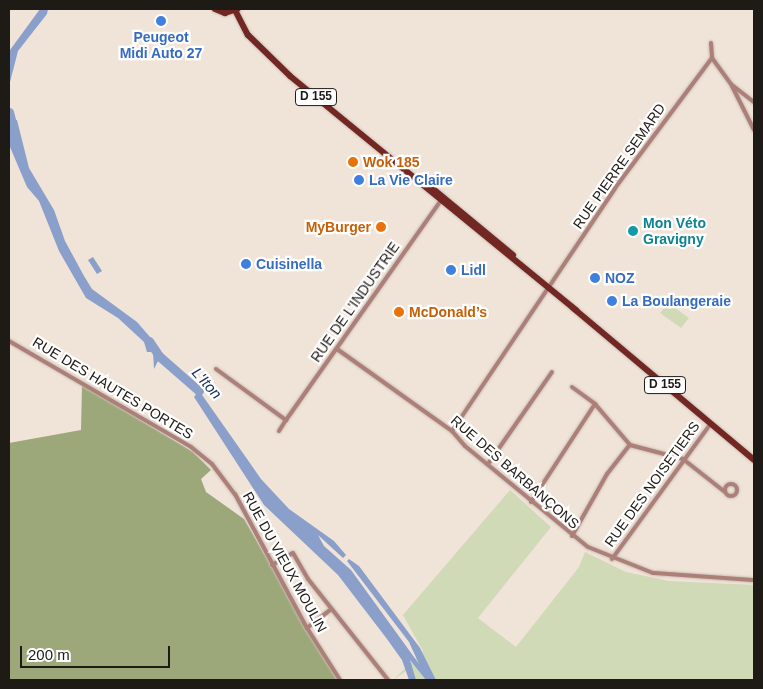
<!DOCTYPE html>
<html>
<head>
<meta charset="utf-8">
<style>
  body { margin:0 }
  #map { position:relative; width:763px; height:689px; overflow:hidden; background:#f0e3d8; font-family:Arial,sans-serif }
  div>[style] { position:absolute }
  .green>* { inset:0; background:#d0dab6 }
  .forest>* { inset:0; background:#9ca879 }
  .water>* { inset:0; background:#8aa0ca }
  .river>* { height:9px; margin:-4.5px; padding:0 4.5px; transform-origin:4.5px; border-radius:4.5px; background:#8aa0ca }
  .roads { filter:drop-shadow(0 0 1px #cabfb5) drop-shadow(0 0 1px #cabfb5) }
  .minor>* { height:4px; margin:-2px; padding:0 2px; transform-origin:2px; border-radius:2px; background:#ac7f79 }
  .minor>.ring { margin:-2px; padding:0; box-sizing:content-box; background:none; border:4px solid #ac7f79; border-radius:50% }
  .primary>* { height:6px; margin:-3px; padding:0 3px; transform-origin:3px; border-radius:3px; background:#732722 }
  .dots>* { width:14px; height:14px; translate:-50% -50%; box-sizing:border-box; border:2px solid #fff; border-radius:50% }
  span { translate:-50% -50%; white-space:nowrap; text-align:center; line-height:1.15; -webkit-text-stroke:4.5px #fff; paint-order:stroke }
  .shield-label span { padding:1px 4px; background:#fff; border:1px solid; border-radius:4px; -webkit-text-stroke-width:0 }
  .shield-label { font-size:12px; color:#1e1a16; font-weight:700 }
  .shop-label { font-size:14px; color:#366cbe; font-weight:700 }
  .left { translate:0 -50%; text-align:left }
  .food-label { font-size:14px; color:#c56008; font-weight:700 }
  .right { translate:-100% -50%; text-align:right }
  .street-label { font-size:14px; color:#1e1a16 }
  .culture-label { font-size:14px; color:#0d838f; font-weight:700 }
  .water-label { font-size:15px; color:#162e62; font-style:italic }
  .frame { position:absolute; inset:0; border:10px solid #1e1a16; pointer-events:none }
  .scale { position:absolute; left:20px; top:646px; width:150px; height:22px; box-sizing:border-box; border:2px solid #1e1a16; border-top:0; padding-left:6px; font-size:15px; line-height:18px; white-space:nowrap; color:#1e1a16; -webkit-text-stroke:4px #fff; paint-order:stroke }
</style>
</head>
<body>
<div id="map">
  <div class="green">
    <i style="clip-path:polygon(668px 303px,689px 318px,681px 328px,660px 313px)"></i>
    <i style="clip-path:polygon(510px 490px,551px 527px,478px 618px,516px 647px,579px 567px,585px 552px,626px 572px,669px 581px,754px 585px,754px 680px,415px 680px,406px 671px,393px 680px,423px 651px,403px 615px)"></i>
  </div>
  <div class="forest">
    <i style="clip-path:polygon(82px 385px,193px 452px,211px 470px,201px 479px,206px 492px,244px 519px,337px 680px,9px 680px,9px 443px,81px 430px)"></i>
  </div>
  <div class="water">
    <i style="clip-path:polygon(40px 9px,48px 9px,47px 14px,18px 51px,9px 86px,10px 50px)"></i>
    <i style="clip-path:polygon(17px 120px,29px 168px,54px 210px,65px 241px,84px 276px,92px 289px,137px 322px,150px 337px,158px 347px,155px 351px,162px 353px,154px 369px,153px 352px,147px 352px,144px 342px,118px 318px,86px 298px,59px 251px,39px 201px,27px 187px,10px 147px,9px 122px)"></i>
    <i style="clip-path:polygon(93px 257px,102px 271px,97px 274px,88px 260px)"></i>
    <i style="clip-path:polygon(193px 382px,261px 479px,289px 509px,334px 541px,346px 555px,343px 558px,318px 535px,324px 546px,351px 570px,419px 664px,409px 642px,347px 561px,349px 559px,359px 566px,420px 648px,436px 680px,426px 680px,410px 660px,416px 680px,409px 680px,402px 660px,387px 639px,338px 575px,264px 505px,194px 397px,197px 393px,190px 385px)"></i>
  </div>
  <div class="river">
    <i style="left:9px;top:112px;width:20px;rotate:75deg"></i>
    <i style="left:149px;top:341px;width:18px;rotate:56deg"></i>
    <i style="left:159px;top:356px;width:53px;rotate:41.2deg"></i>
  </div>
  <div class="roads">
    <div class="minor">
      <i style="left:711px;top:43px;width:15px;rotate:86deg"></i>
      <i style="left:712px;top:58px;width:32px;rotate:54deg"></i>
      <i style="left:731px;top:84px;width:51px;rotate:63.4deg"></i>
      <i style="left:732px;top:85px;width:28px;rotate:38deg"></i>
      <i style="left:9px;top:341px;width:211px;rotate:30.2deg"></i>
      <i style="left:191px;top:447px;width:27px;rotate:39deg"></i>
      <i style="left:212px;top:464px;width:38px;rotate:53deg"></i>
      <i style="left:235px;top:494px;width:152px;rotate:61.8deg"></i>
      <i style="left:307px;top:628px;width:62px;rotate:57.6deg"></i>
      <i style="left:337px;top:349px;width:141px;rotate:35.5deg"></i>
      <i style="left:452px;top:431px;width:20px;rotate:49deg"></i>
      <i style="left:465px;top:446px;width:159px;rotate:39.4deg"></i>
      <i style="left:588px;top:547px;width:70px;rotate:21.8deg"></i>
      <i style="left:653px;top:573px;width:101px;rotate:4deg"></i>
      <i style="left:216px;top:369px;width:87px;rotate:36.1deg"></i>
      <i style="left:286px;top:420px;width:271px;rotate:-54.8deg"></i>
      <i style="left:572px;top:387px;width:29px;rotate:36deg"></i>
      <i style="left:595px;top:404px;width:54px;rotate:49.5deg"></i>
      <i style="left:630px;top:445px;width:55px;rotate:14.8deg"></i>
      <i style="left:683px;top:459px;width:53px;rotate:38.2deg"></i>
      <i style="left:279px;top:431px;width:13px;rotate:-58deg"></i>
      <i style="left:452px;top:431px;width:293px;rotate:-56.1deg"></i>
      <i style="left:615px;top:188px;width:162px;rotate:-53.3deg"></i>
      <i style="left:488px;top:464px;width:112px;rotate:-55.2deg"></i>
      <i class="ring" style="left:725px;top:484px;width:8px;height:8px"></i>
      <i style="left:531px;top:502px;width:117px;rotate:-56.9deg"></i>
      <i style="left:572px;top:536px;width:71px;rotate:-60.6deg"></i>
      <i style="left:607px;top:474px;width:37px;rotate:-52deg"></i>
      <i style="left:612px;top:559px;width:168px;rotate:-53.9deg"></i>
      <i style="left:272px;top:565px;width:24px;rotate:-30deg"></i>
      <i style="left:293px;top:553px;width:30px;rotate:60deg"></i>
      <i style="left:308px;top:579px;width:129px;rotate:51.6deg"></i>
      <i style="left:307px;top:628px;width:31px;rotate:-38deg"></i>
    </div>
    <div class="primary">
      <i style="left:215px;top:9px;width:11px;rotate:22deg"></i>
      <i style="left:225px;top:13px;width:13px;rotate:-18deg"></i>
      <i style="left:235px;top:10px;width:28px;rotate:63deg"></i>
      <i style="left:248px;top:35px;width:59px;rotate:44.3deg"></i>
      <i style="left:290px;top:76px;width:370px;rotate:39.3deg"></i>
      <i style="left:417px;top:180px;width:9px;rotate:18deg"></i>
      <i style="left:426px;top:183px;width:113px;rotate:39.6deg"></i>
      <i style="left:573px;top:308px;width:236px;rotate:40deg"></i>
    </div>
  </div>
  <div class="dots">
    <i style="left:161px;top:21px;background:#3f7fe0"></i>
    <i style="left:353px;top:162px;background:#e8710a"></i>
    <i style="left:359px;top:180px;background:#3f7fe0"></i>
    <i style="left:381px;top:227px;background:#e8710a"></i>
    <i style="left:633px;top:231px;background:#0f9aa8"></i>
    <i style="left:246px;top:264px;background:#3f7fe0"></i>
    <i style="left:451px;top:270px;background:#3f7fe0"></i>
    <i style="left:595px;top:278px;background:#3f7fe0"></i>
    <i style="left:612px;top:301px;background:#3f7fe0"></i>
    <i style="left:399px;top:312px;background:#e8710a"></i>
  </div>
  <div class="shield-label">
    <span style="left:316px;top:97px">D 155</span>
    <span style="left:665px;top:385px">D 155</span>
  </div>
  <div class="shop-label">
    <span style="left:161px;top:45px">Peugeot<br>Midi Auto 27</span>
    <span class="left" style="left:369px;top:180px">La Vie Claire</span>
    <span class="left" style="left:256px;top:264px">Cuisinella</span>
    <span class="left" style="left:461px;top:270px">Lidl</span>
    <span class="left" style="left:605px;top:278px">NOZ</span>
    <span class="left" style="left:622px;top:301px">La Boulangeraie</span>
  </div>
  <div class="food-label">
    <span class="left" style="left:363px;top:162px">Wok 185</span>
    <span class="right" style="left:371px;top:227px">MyBurger</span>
    <span class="left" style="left:409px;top:312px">McDonald’s</span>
  </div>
  <div class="street-label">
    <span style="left:619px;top:166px;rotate:-55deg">RUE PIERRE SEMARD</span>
    <span style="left:355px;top:302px;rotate:-55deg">RUE DE L'INDUSTRIE</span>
    <span style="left:113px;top:388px;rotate:31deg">RUE DES HAUTES PORTES</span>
    <span style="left:515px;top:472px;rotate:41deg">RUE DES BARBANÇONS</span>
    <span style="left:652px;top:484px;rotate:-54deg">RUE DES NOISETIERS</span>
    <span style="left:285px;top:562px;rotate:61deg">RUE DU VIEUX MOULIN</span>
  </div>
  <div class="culture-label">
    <span class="left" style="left:643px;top:231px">Mon Véto<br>Gravigny</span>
  </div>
  <div class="water-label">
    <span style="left:207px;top:383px;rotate:48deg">L'Iton</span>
  </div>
  <div class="frame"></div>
  <div class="scale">200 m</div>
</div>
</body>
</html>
